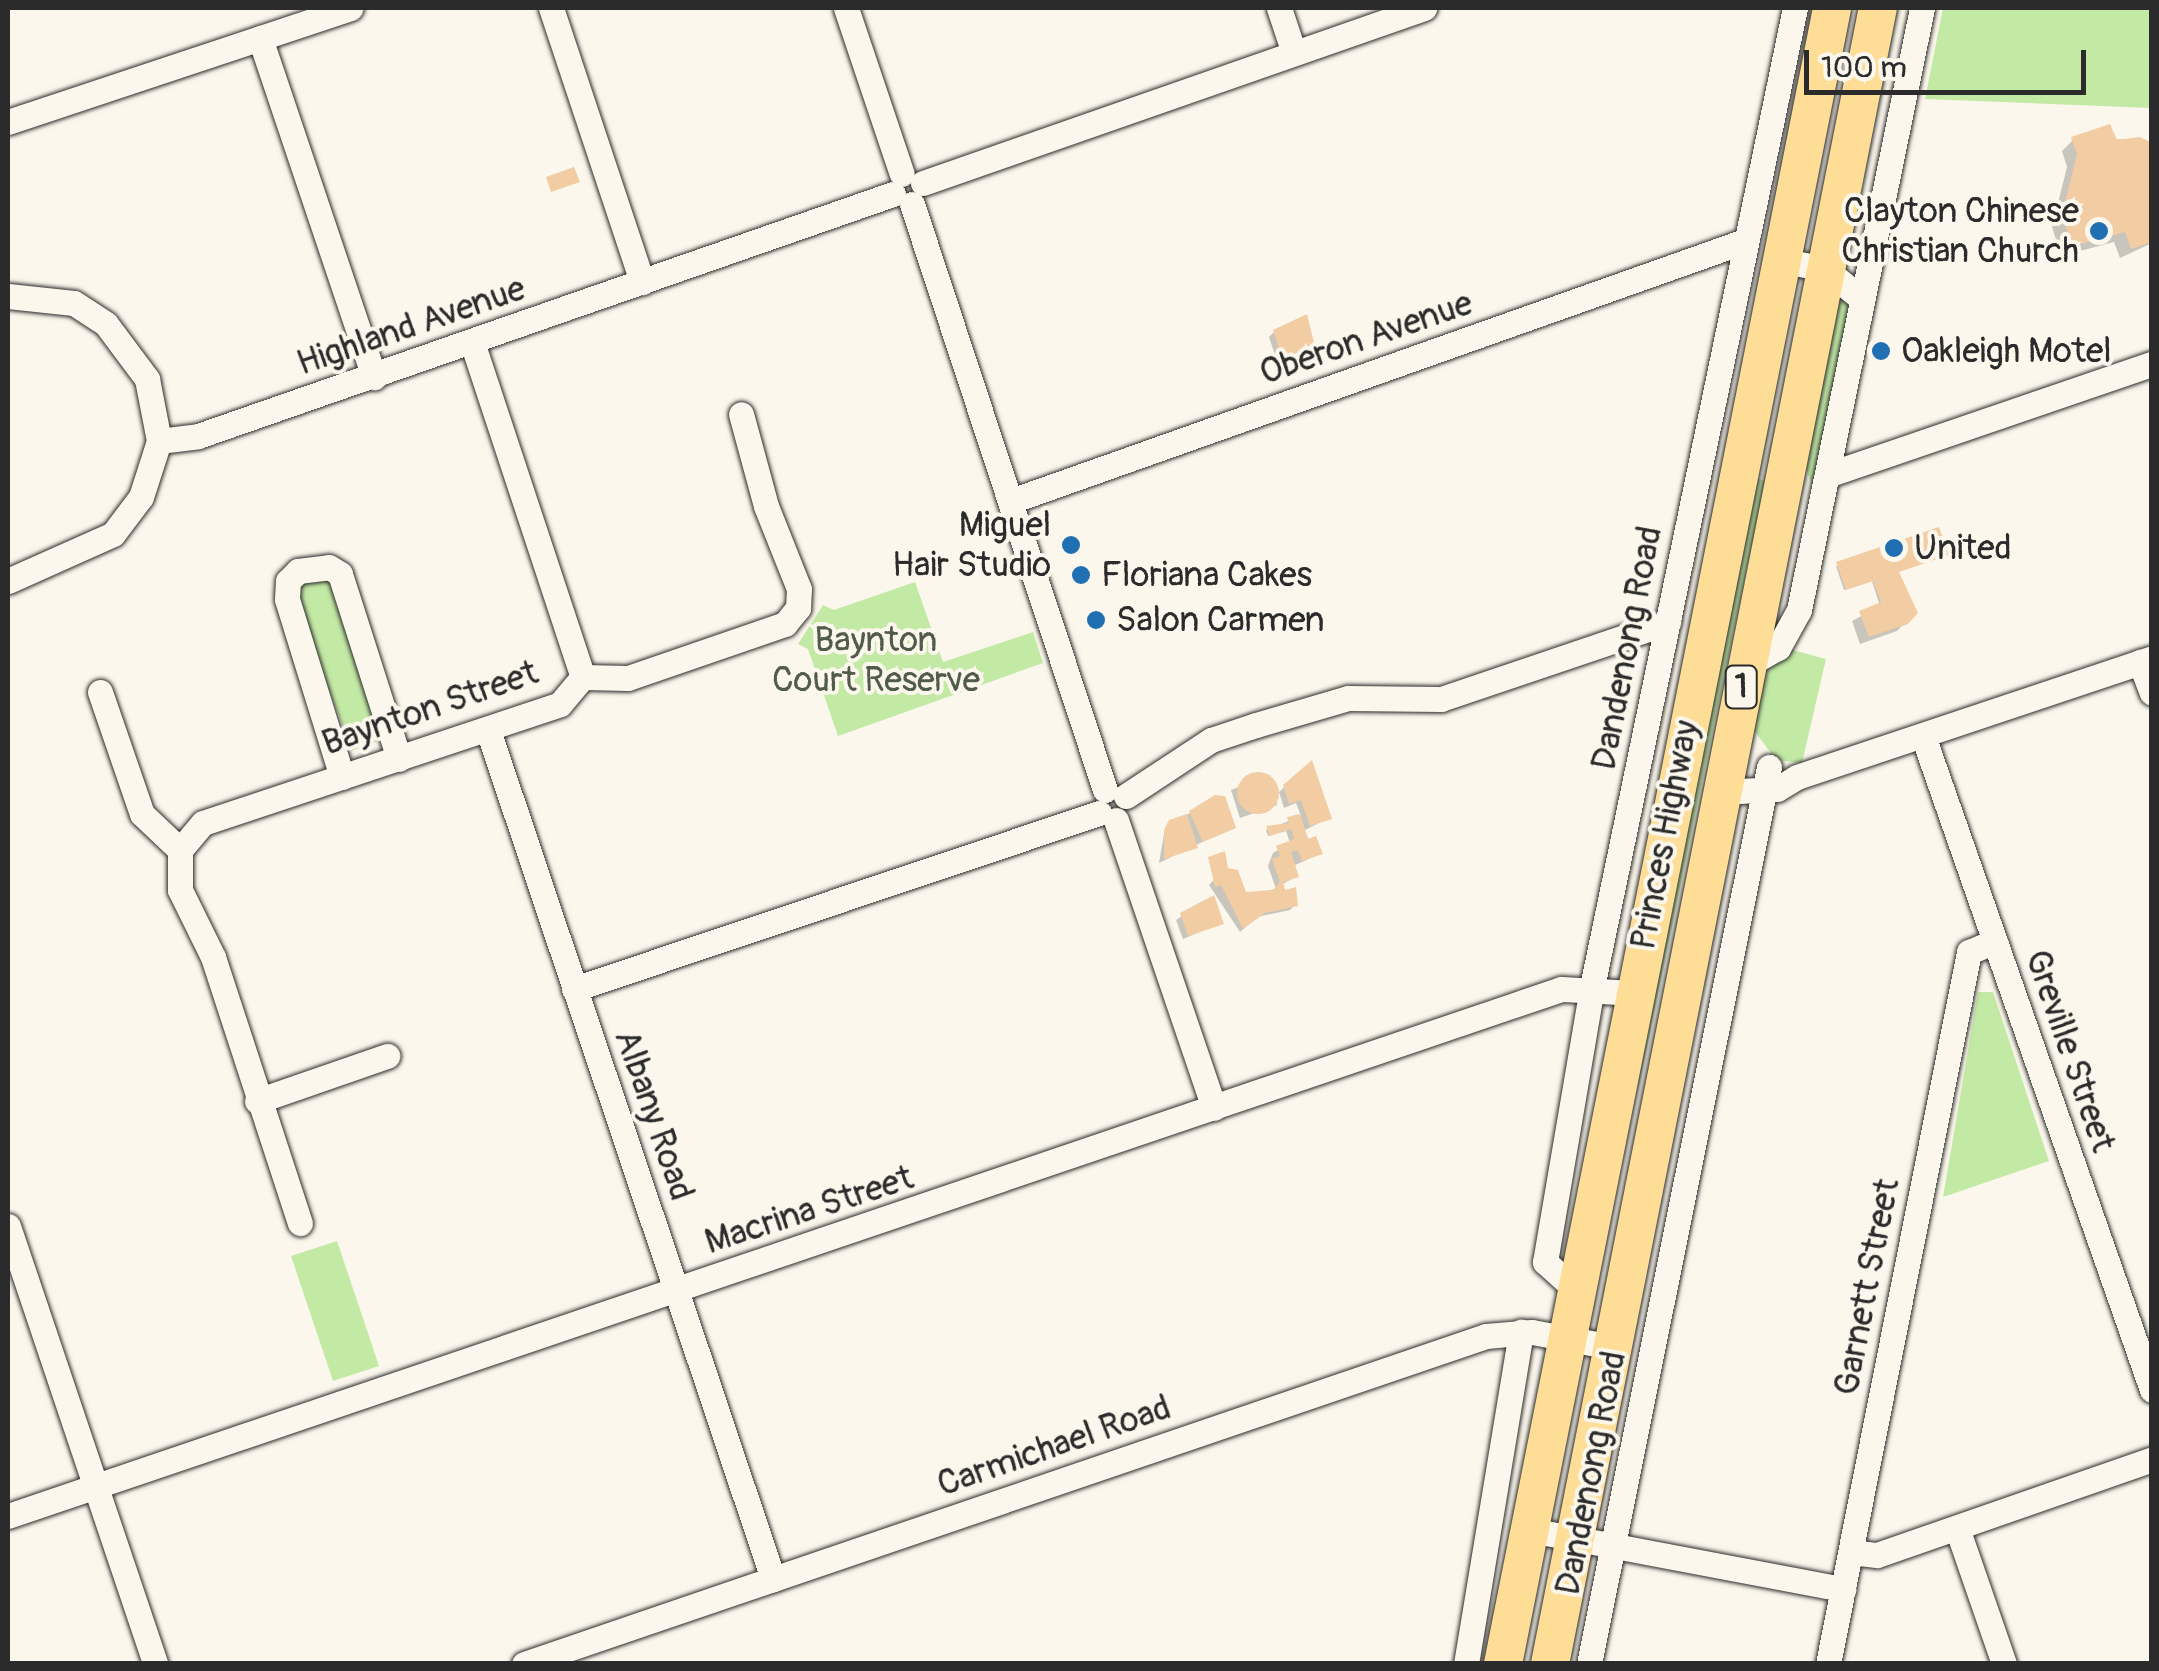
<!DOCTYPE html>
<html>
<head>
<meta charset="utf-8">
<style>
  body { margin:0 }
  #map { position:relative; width:2159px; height:1671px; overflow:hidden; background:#fbf7ec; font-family:Pangolin,sans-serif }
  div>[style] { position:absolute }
  .green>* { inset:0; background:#c3eaa5 }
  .shadow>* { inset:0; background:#0003 }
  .building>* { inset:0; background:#f2cca2 }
  .round { border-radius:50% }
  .roads { filter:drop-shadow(0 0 2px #2b2b2b) drop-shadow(0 0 2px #2b2b2b) }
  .minor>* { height:25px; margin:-12.5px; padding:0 12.5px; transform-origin:12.5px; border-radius:12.5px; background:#fbf7ec }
  .highway>* { height:38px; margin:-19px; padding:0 19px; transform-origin:19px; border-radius:19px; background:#fedd96 }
  .dots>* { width:28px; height:28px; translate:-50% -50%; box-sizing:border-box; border:5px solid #fbf7ec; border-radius:50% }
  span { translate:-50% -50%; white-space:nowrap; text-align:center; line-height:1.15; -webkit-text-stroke:8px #fbf7ec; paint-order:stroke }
  .shield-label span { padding:2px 8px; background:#fbf7ec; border:2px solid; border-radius:8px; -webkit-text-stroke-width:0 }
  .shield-label { font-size:32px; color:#2b2b2b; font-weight:700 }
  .poi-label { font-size:35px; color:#2b2b2b }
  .right { translate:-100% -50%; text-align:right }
  .left { translate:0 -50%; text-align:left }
  .street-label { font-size:35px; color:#2b2b2b }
  .park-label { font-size:35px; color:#515b4a }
  .frame { position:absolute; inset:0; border:10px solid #2b2b2b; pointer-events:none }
  .scale { position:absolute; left:1804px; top:50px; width:282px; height:45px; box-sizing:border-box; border:5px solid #2b2b2b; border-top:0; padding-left:12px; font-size:30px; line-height:35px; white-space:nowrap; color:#2b2b2b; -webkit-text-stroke:8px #fbf7ec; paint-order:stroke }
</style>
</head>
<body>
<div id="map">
  <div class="green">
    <i style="clip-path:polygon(1943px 8px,2151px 8px,2151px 108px,1925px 99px)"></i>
    <i style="clip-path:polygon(1846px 298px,1849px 306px,1813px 489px,1804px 462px,1834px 306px)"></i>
    <i style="clip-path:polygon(1758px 479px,1765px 481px,1639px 1084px,1622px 1127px,1735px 561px)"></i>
    <i style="clip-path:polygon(304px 574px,334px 581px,383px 739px,352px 751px,298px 606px,296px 586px)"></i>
    <i style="clip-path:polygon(915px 582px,943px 662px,1033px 632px,1043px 663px,838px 736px,808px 649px,798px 644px,823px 605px,834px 610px)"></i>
    <i style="clip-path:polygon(1789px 649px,1826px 659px,1802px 763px,1776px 760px,1753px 729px,1761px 677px)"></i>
    <i style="clip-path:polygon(1978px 992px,1993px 992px,2049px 1161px,1943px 1197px)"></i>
    <i style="clip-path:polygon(337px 1241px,379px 1366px,333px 1381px,291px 1256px)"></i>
  </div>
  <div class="shadow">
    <i style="clip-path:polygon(2140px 139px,2152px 142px,2152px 243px,2120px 258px,2114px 242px,2061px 256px,2052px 227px,2067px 167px,2062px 151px,2073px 140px)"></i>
    <i style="clip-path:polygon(1274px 332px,1306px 347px,1278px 364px,1269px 337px)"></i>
    <i style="clip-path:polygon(1836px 566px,1896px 573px,1915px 612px,1897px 631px,1860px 644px,1852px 621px,1880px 606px,1872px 581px,1844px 590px)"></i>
    <i style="clip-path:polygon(1310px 764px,1329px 818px,1303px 831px,1320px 854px,1293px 866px,1297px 876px,1281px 885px,1295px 905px,1290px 910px,1257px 917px,1240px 932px,1209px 885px,1217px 877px,1244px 895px,1276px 889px,1268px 866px,1273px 853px,1290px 843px,1286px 831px,1268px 836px,1266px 830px,1301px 816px,1296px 803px,1284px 808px,1279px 792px)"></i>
    <i style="clip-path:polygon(1270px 775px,1277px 805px,1240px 818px,1231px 790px)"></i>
    <i style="clip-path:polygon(1190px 813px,1233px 827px,1159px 863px,1165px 828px)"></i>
    <i style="clip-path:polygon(1212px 898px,1221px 923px,1183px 939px,1176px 920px)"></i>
  </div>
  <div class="building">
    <i style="clip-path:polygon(2110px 124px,2117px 140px,2140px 137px,2152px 143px,2152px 242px,2131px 249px,2125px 232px,2072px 246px,2062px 215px,2077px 154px,2071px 137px)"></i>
    <i style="clip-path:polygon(574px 167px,580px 182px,551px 192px,546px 177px)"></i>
    <i style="clip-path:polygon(1307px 314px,1314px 343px,1283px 361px,1273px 330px)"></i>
    <i style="clip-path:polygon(1939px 527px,1949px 555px,1899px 572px,1918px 613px,1908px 624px,1869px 637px,1859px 611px,1881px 602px,1873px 581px,1846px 590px,1836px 562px)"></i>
    <i style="clip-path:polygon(1312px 760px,1332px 819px,1310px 826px,1301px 800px,1289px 804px,1283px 785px)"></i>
    <i class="round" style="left:1237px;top:772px;width:42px;height:42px"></i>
    <i style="clip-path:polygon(1215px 795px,1225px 796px,1236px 828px,1203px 842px,1189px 811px)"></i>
    <i style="clip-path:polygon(1187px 814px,1198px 848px,1164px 859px,1164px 830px,1169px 820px)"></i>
    <i style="clip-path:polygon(1300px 814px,1308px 839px,1316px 836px,1323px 854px,1302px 861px,1298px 850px,1291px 852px,1299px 877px,1283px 882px,1285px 890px,1296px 887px,1298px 906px,1265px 913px,1243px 929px,1221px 885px,1215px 887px,1208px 857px,1225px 851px,1228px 868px,1238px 870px,1246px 892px,1273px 890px,1280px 882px,1272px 859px,1280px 856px,1276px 846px,1294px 839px,1291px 829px,1270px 836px,1266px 826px,1289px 823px,1287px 817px)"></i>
    <i style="clip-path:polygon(1214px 895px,1224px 924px,1188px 936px,1180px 913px)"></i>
  </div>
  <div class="roads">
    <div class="minor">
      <i style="left:551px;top:8px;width:289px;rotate:71.6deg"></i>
      <i style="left:846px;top:8px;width:175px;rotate:71.4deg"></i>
      <i style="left:1279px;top:8px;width:47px;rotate:71.6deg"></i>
      <i style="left:260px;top:38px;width:358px;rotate:71.4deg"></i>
      <i style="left:8px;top:122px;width:361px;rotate:-18.4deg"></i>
      <i style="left:923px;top:183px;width:531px;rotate:-19.25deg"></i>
      <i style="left:912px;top:204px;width:617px;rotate:71.77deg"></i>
      <i style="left:1780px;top:260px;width:46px;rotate:11.3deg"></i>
      <i style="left:1825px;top:269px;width:48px;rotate:39deg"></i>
      <i style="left:8px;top:296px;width:66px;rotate:6.1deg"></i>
      <i style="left:74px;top:303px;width:38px;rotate:33deg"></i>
      <i style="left:106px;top:324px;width:69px;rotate:53.3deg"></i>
      <i style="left:147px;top:379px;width:63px;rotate:79deg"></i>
      <i style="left:472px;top:342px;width:353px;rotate:71.7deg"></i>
      <i style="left:1827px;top:475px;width:343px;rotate:-18.9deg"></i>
      <i style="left:1011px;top:501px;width:779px;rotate:-19.51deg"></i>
      <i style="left:8px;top:581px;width:115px;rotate:-24.1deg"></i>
      <i style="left:113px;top:534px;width:46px;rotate:-52.9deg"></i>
      <i style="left:141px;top:497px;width:59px;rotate:-72.2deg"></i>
      <i style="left:159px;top:441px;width:39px;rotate:-7deg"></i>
      <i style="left:198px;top:436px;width:736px;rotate:-19.2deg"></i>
      <i style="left:2140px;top:662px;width:33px;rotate:69deg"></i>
      <i style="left:1745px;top:666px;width:38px;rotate:-29deg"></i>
      <i style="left:1778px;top:648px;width:43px;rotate:-61.1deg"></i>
      <i style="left:1799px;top:610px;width:614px;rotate:-78.45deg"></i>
      <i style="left:100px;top:692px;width:129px;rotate:71deg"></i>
      <i style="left:142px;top:814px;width:52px;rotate:43.5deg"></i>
      <i style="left:180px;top:850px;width:40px;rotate:90deg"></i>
      <i style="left:180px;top:890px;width:75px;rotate:63.8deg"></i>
      <i style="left:213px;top:957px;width:280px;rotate:71.9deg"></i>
      <i style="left:488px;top:730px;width:896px;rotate:71.44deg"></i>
      <i style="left:1923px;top:736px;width:693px;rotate:70.7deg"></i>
      <i style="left:342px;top:777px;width:186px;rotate:-107.2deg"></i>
      <i style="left:287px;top:599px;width:18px;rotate:-87deg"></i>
      <i style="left:288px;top:581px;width:14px;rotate:-45deg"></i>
      <i style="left:298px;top:571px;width:31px;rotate:-7deg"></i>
      <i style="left:329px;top:567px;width:13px;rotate:32deg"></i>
      <i style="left:340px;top:574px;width:194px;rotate:72.3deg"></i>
      <i style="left:1721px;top:792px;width:56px;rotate:-3.1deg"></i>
      <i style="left:1777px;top:789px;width:23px;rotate:-31deg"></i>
      <i style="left:1797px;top:777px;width:374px;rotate:-18.5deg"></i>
      <i style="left:1126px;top:796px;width:102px;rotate:-33.4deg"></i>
      <i style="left:1211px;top:740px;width:47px;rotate:-18.4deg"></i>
      <i style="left:1256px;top:725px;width:96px;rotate:-16.4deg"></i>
      <i style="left:1348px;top:698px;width:93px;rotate:0.6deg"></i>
      <i style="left:1441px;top:699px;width:240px;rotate:-18.7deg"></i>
      <i style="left:1116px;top:820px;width:304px;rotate:71.2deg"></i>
      <i style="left:180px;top:850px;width:35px;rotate:-50deg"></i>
      <i style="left:203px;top:823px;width:376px;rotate:-18.4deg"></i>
      <i style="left:560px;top:704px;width:35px;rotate:-50deg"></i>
      <i style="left:583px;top:677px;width:45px;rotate:1.3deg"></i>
      <i style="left:628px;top:678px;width:166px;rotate:-19deg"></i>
      <i style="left:785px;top:624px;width:21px;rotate:-51deg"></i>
      <i style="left:798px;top:608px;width:19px;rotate:-87deg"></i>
      <i style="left:799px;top:589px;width:89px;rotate:-111.7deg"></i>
      <i style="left:766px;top:506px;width:95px;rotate:-105.2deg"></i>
      <i style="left:574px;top:989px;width:554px;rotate:-18.53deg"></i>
      <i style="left:257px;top:1101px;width:138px;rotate:-19.1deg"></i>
      <i style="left:8px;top:1226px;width:462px;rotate:71.4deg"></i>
      <i style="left:1576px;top:1290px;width:42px;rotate:-137.9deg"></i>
      <i style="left:1545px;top:1262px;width:279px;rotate:-80.3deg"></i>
      <i style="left:1592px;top:987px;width:1000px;rotate:-78.29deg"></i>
      <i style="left:8px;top:1516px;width:1640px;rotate:-18.74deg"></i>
      <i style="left:1561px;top:989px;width:73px;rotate:3.1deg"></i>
      <i style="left:1957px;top:1528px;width:144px;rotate:70.9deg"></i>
      <i style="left:1530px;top:1530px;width:319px;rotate:10.7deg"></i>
      <i style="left:1851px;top:1552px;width:26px;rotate:7deg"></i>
      <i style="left:1877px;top:1555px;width:291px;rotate:-19.2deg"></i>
      <i style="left:524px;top:1664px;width:1016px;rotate:-18.83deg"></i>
      <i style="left:1486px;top:1336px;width:46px;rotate:-5deg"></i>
      <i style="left:1532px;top:1332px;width:81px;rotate:10.6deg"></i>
      <i style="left:1466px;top:1664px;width:337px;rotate:-80.6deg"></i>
      <i style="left:1589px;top:1664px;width:915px;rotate:-78.65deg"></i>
      <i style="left:1828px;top:1664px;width:726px;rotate:-78.8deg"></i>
      <i style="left:1969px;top:952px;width:28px;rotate:-23deg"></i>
    </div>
    <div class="highway">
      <i style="left:1503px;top:1664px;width:1688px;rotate:-78.76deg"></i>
      <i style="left:1550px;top:1664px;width:1688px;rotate:-78.8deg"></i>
    </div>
  </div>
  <div class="dots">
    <i style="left:2099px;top:231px;background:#1f6fb2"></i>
    <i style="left:1881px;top:351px;background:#1f6fb2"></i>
    <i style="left:1071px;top:545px;background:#1f6fb2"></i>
    <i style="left:1894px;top:548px;background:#1f6fb2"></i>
    <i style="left:1081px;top:575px;background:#1f6fb2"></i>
    <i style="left:1096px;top:620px;background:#1f6fb2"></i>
  </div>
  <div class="shield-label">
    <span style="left:1741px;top:687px">1</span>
  </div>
  <div class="poi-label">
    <span class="right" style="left:2079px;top:231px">Clayton Chinese<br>Christian Church</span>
    <span class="left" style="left:1901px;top:351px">Oakleigh Motel</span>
    <span class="right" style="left:1051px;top:545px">Miguel<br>Hair Studio</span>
    <span class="left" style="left:1914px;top:548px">United</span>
    <span class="left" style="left:1101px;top:575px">Floriana Cakes</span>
    <span class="left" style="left:1116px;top:620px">Salon Carmen</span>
  </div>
  <div class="street-label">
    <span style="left:411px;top:326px;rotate:-19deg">Highland Avenue</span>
    <span style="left:1366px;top:338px;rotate:-19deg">Oberon Avenue</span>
    <span style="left:1627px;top:648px;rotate:-79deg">Dandenong Road</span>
    <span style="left:430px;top:708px;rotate:-19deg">Baynton Street</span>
    <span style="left:1665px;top:835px;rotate:-79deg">Princes Highway</span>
    <span style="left:2070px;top:1051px;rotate:71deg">Greville Street</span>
    <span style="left:654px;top:1115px;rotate:71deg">Albany Road</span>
    <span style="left:809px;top:1210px;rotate:-18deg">Macrina Street</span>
    <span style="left:1867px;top:1287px;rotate:-79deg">Garnett Street</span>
    <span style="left:1054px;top:1446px;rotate:-19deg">Carmichael Road</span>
    <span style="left:1591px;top:1473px;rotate:-79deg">Dandenong Road</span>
  </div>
  <div class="park-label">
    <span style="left:876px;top:660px">Baynton<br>Court Reserve</span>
  </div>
  <div class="frame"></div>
  <div class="scale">100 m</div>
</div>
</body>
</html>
